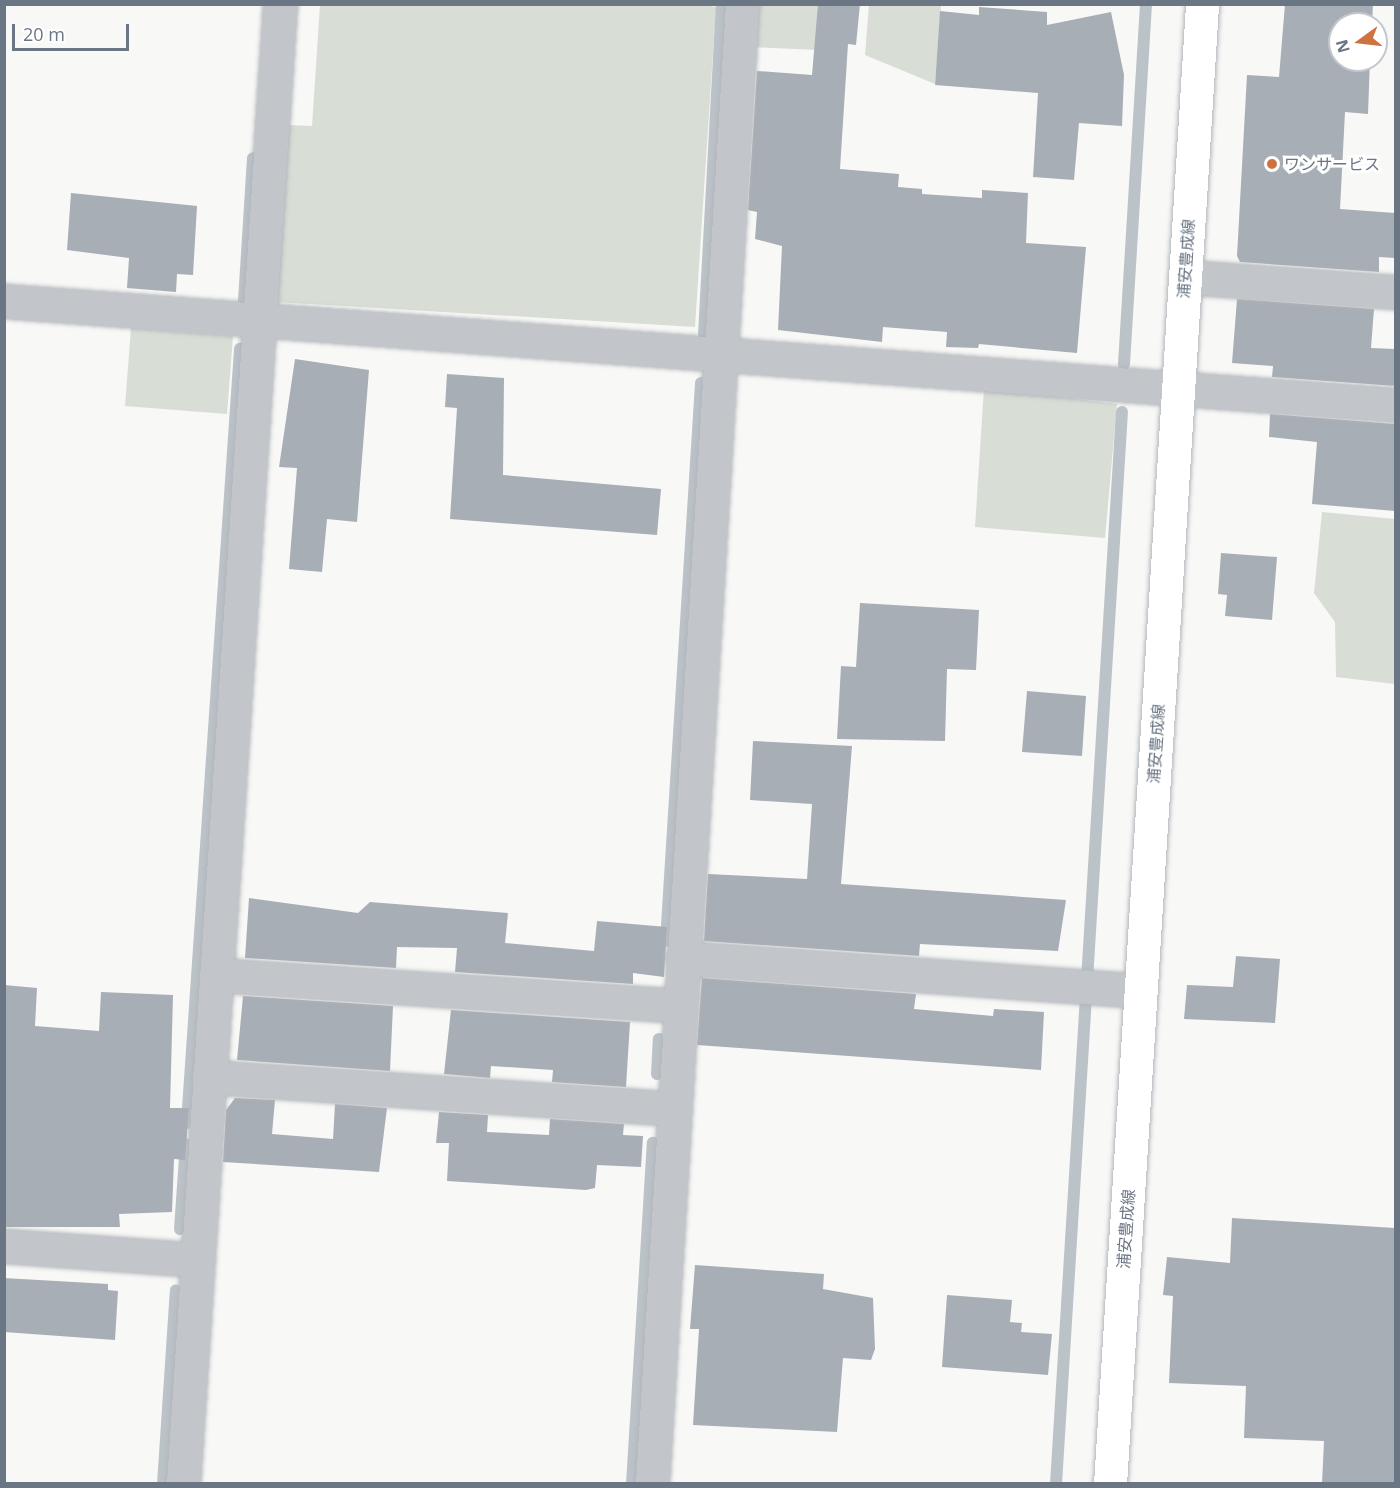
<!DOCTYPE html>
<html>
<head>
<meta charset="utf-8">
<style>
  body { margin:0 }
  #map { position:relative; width:1400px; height:1488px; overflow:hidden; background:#f8f8f6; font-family:"Open Sans","Noto Sans JP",sans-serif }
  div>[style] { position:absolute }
  .green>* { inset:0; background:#d8ddd6 }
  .stream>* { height:12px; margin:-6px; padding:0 6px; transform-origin:6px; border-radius:6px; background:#bbc2c8 }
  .building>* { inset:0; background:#a8aeb5 }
  .roads { filter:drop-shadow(0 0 2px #b3b7bc) drop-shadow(0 0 2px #b3b7bc) }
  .minor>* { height:33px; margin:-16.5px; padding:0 16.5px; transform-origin:16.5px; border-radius:16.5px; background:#c2c5c9 }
  .secondary>* { height:33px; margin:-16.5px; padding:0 16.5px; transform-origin:16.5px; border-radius:16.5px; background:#fff }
  .dots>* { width:16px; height:16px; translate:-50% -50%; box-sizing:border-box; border:3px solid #fff; border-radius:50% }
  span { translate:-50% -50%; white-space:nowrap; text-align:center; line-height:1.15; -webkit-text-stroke:6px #fff; paint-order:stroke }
  .poi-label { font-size:16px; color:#6b7684 }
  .left { translate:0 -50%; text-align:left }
  .street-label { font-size:16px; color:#6b7684 }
  .frame { position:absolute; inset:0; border:6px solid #6b7684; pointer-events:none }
  .north { position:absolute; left:1328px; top:12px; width:60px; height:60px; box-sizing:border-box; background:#fff; border:2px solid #c4c8ce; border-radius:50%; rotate:255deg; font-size:16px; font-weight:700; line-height:24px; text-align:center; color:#6b7684 }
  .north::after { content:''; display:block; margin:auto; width:21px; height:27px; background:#ce7340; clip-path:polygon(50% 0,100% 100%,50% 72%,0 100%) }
  .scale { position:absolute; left:12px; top:24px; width:117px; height:27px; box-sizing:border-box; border:3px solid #6b7684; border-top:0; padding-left:8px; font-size:18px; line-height:21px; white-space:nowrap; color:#6b7684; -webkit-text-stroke:4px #fff; paint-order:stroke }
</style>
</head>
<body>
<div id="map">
  <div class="green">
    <i style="clip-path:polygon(697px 4px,716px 7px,695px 327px,276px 302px,288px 125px,312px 126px,320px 5px)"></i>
    <i style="clip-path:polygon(753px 5px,822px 5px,817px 50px,750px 47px)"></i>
    <i style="clip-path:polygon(869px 5px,941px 5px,935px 84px,865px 55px)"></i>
    <i style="clip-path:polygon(131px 328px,233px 336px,227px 414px,125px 406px)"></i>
    <i style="clip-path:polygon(984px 388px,1117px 404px,1105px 538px,975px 527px)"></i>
    <i style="clip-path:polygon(1322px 512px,1395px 519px,1395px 684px,1336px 677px,1335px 622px,1314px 593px)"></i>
  </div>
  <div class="stream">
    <i style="left:244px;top:301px;width:143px;rotate:-86.4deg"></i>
    <i style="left:704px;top:334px;width:330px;rotate:-86.9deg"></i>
    <i style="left:1124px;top:364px;width:361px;rotate:-86.5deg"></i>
    <i style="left:666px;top:941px;width:559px;rotate:-86.41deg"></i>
    <i style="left:657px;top:1074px;width:35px;rotate:-87deg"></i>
    <i style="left:187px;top:1123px;width:776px;rotate:-86.08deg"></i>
    <i style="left:180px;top:1229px;width:85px;rotate:-86deg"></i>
    <i style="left:163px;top:1484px;width:194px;rotate:-86.2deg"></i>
    <i style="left:632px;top:1484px;width:342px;rotate:-86.5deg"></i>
    <i style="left:1056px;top:1484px;width:1074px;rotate:-86.48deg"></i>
  </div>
  <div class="building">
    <i style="clip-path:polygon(818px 4px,860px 4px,856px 45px,848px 44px,840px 169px,899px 174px,898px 187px,922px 189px,922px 194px,982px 198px,982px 190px,1028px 193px,1026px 243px,1086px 247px,1077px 353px,979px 344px,978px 348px,946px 347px,947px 332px,883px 327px,882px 342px,778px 330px,782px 246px,755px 239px,757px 212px,748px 210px,757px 71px,812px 75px)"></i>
    <i style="clip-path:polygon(1285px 4px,1373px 4px,1372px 24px,1340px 24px,1340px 60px,1370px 60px,1368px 114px,1345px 112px,1340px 209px,1395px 213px,1395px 258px,1379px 257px,1379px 272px,1240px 262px,1237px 256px,1247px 75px,1279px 77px)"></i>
    <i style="clip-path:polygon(979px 7px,1047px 12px,1047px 25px,1111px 12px,1124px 75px,1122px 126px,1079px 123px,1074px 180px,1033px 177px,1038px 93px,935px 85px,940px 11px,979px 15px)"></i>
    <i style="clip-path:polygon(71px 193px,197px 206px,193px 275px,177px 274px,176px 292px,127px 288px,129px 258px,67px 250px)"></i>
    <i style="clip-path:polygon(1237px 299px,1374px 309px,1371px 348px,1395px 349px,1395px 386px,1272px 377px,1273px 366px,1232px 363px)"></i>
    <i style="clip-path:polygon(295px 359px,369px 370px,357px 522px,327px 519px,322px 572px,289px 569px,297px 468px,279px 467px)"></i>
    <i style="clip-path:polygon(447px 374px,504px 378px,503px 475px,661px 489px,657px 535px,450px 519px,457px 408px,445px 407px)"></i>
    <i style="clip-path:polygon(1270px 414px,1395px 424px,1395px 511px,1312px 504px,1317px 442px,1269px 437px)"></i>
    <i style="clip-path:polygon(1221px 553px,1277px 557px,1272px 620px,1225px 616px,1227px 595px,1218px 594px)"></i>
    <i style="clip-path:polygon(860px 603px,979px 610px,976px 670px,947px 669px,945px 741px,837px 739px,841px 666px,856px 667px)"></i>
    <i style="clip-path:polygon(1027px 691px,1086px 696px,1082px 756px,1022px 752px)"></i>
    <i style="clip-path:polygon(753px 741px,852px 746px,841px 884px,1066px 900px,1058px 951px,920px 944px,919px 956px,704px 941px,708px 874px,807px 879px,812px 804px,750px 800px)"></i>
    <i style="clip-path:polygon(249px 898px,358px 913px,370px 902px,508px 913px,505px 943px,594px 951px,597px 921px,667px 927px,664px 977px,633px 973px,633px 984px,455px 972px,457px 948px,397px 947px,396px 968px,245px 958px)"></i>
    <i style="clip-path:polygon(1236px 956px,1280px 959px,1275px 1023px,1184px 1019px,1187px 985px,1233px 987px)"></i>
    <i style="clip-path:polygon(702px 978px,916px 994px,914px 1009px,993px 1016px,994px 1009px,1044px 1012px,1041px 1070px,697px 1045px)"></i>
    <i style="clip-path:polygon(4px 985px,37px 988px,35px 1026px,99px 1031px,101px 992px,173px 995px,170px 1108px,189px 1108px,185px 1160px,174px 1159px,172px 1212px,119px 1214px,120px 1227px,4px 1227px)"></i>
    <i style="clip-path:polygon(243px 996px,393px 1006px,390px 1071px,237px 1060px)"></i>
    <i style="clip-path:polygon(451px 1010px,630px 1022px,626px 1087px,552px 1082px,553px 1070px,491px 1066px,490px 1078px,444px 1074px)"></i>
    <i style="clip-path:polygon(235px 1098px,275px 1100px,272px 1134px,333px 1139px,335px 1104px,387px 1108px,379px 1172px,223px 1162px,226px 1110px)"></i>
    <i style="clip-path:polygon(439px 1112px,488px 1115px,487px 1132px,549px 1135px,550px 1119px,624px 1124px,623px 1135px,643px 1136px,641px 1167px,597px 1165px,595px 1188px,586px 1190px,447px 1181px,449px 1143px,436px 1143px)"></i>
    <i style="clip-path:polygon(1232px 1218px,1395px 1228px,1395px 1484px,1322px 1484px,1324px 1441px,1244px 1438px,1246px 1386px,1169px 1383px,1173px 1296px,1163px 1295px,1167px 1257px,1230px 1263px)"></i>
    <i style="clip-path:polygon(695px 1265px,824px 1274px,823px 1289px,873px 1298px,875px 1349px,871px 1360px,843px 1358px,837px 1432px,693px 1425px,699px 1329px,690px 1329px)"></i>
    <i style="clip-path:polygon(4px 1278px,108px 1284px,108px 1290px,118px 1291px,115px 1340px,4px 1332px)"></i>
    <i style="clip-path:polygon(947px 1295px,1012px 1300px,1010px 1322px,1022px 1323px,1021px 1332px,1052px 1334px,1048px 1375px,942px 1367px)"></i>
  </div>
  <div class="roads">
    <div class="minor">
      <i style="left:1185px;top:277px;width:212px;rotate:4.1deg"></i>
      <i style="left:4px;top:301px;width:1396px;rotate:4.27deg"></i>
      <i style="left:682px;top:958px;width:460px;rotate:4.1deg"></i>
      <i style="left:216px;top:975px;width:464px;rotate:3.8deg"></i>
      <i style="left:209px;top:1077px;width:465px;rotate:3.9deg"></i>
      <i style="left:4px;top:1246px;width:194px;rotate:4.1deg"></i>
      <i style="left:183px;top:1484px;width:1483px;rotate:-86.25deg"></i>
      <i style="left:652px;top:1484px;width:1483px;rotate:-86.52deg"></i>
    </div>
    <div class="secondary">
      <i style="left:1110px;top:1484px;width:1483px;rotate:-86.44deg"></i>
    </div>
  </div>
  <div class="dots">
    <i style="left:1272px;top:164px;background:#ce7340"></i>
  </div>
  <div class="poi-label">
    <span class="left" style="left:1284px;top:164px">ワンサービス</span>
  </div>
  <div class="street-label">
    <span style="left:1186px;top:259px;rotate:-86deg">浦安豊成線</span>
    <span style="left:1156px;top:744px;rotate:-86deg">浦安豊成線</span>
    <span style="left:1126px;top:1229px;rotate:-86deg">浦安豊成線</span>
  </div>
  <div class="frame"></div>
  <div class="north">N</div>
  <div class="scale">20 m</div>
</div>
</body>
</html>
